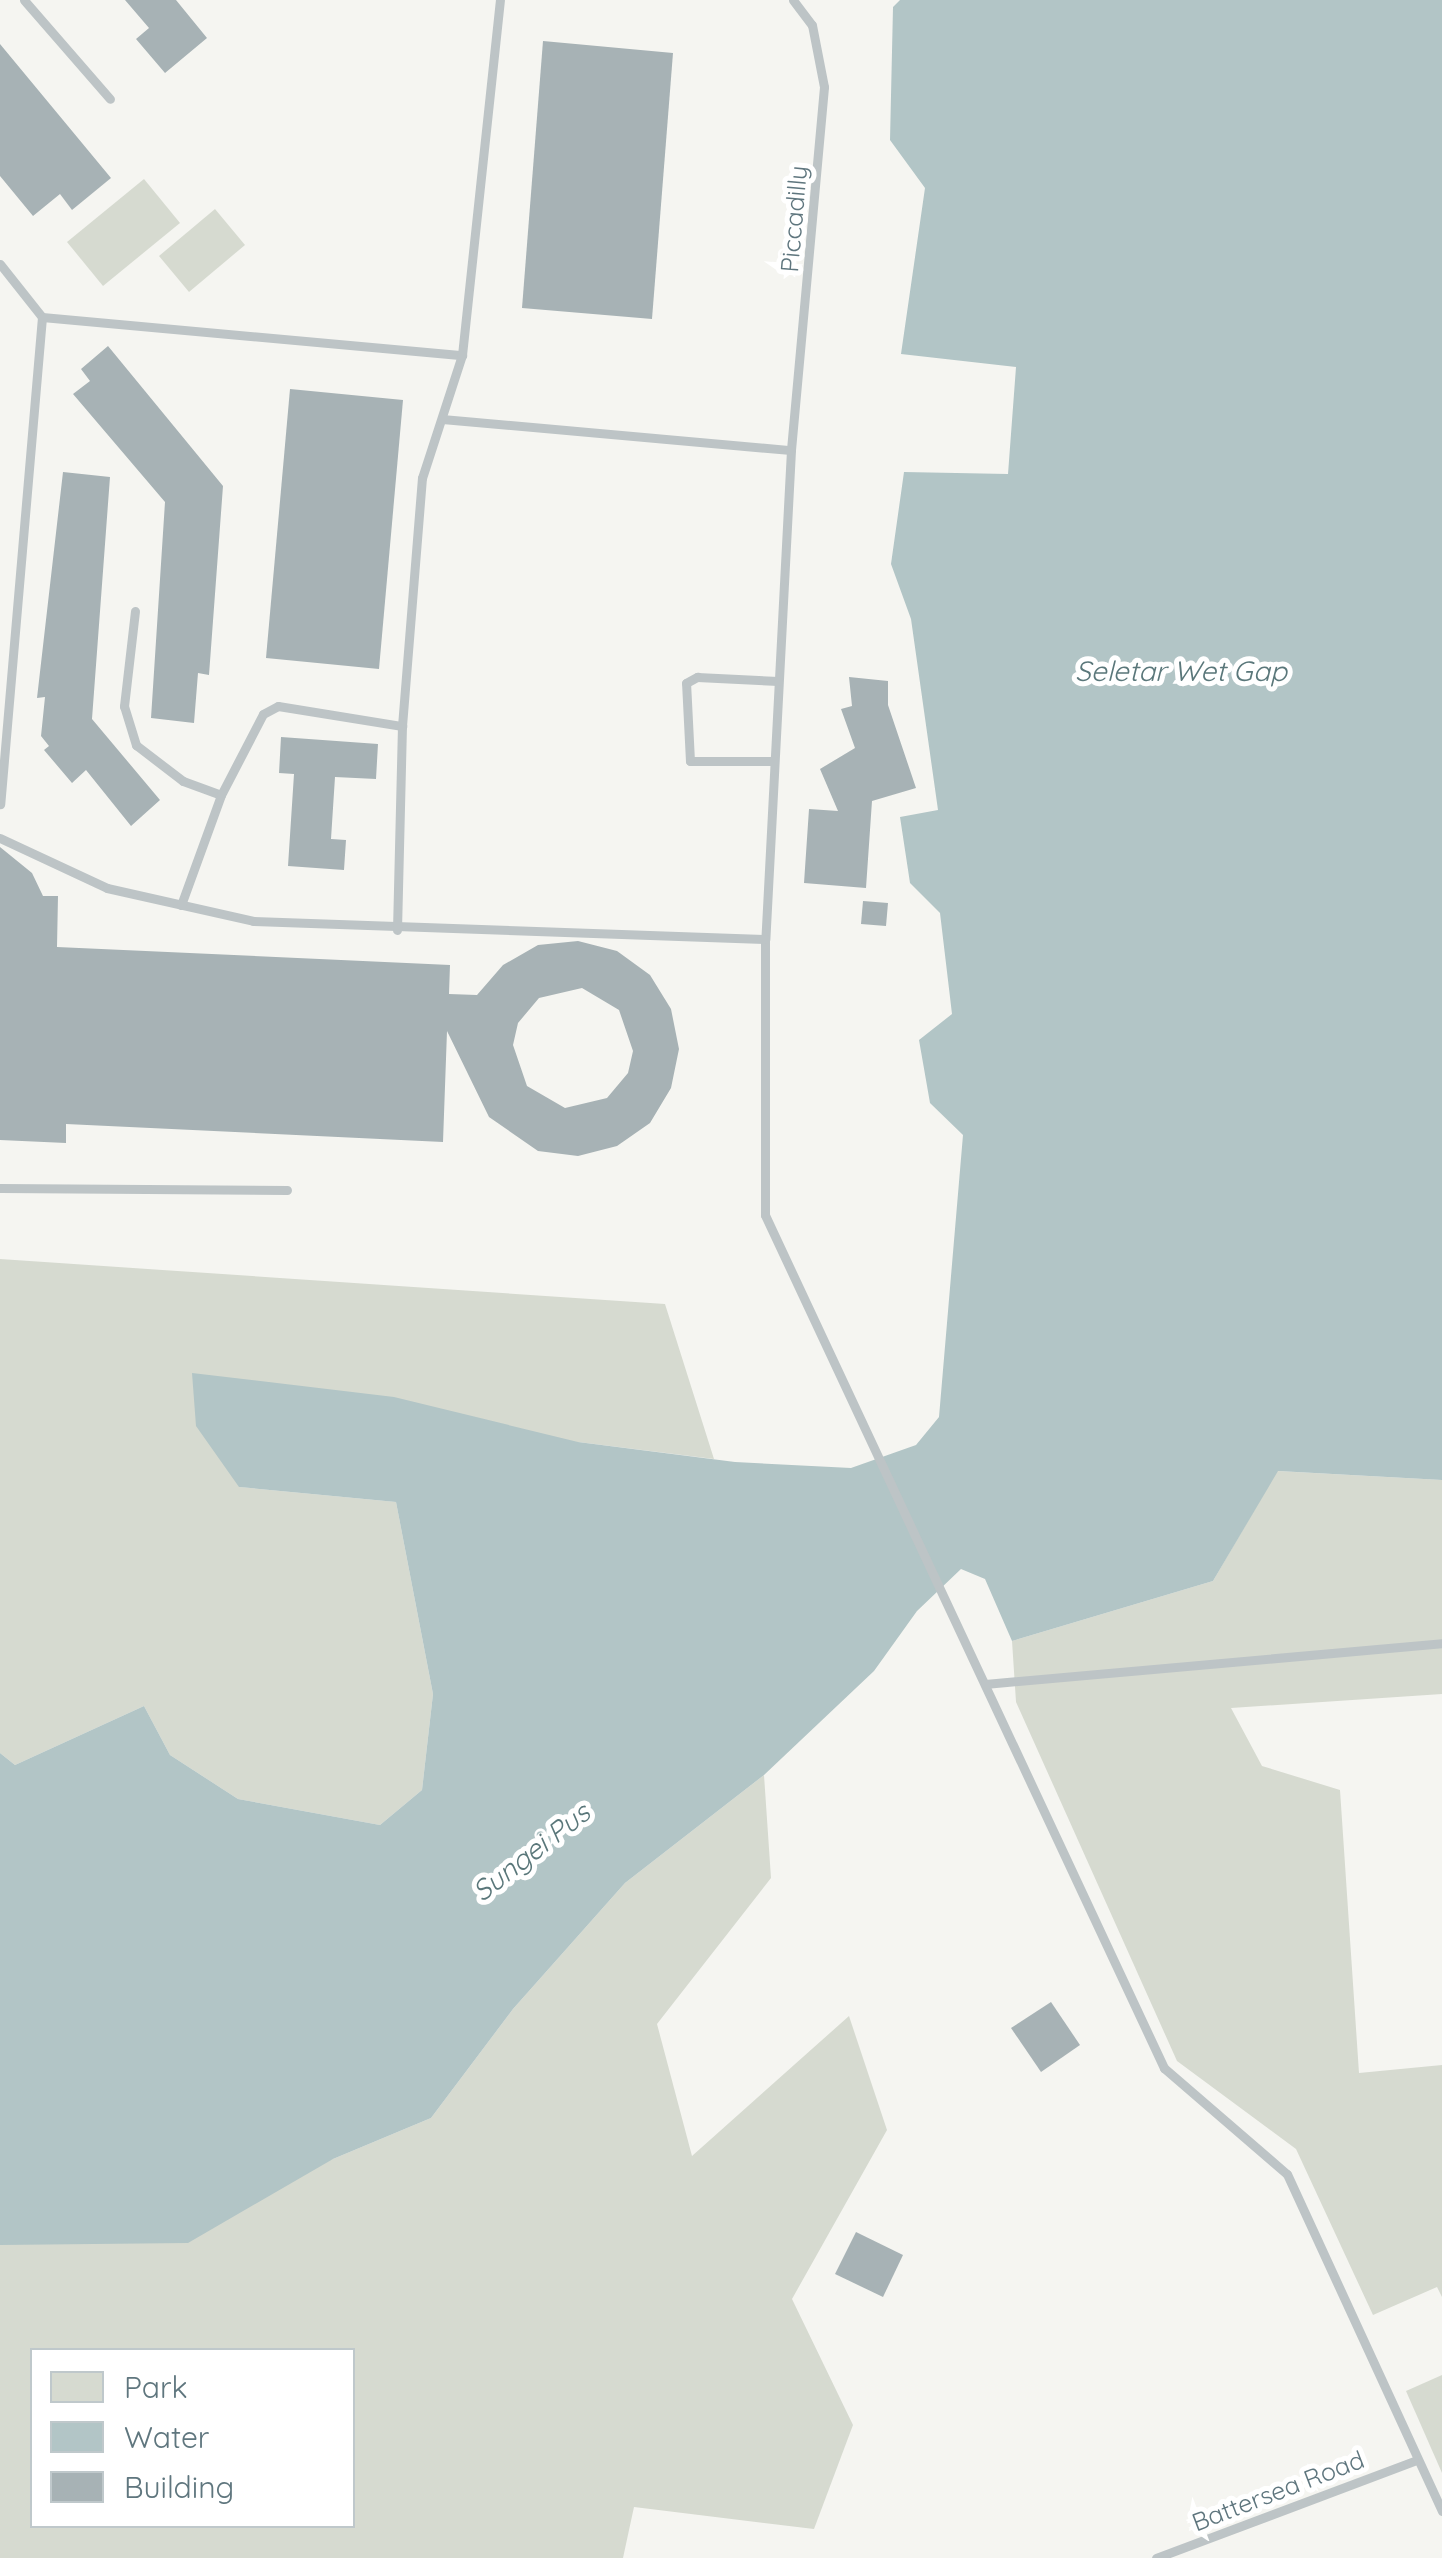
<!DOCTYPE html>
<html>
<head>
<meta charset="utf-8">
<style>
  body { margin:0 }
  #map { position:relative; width:1442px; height:2558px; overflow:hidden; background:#f5f5f1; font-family:Quicksand,sans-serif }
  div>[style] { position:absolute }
  .green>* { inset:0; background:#d6dad0 }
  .water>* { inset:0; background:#b2c5c6 }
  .building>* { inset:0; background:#a7b2b5 }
  .lane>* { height:9px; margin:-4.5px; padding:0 4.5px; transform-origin:4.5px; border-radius:4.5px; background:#bdc4c6 }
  span { translate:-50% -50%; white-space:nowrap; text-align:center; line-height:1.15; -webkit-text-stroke:10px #fff; paint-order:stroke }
  .street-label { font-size:25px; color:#5f767e }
  .water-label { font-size:28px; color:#5a777a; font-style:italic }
  .legend { position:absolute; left:30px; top:2348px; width:325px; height:180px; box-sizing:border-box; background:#fff; border:2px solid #bfc8cb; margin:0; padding:12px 18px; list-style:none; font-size:30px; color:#5f767e }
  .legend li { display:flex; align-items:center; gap:20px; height:50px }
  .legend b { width:50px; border:2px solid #bfc8cb }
</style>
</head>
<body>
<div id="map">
  <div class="green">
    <i style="clip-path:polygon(144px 179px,180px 223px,103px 286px,67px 242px)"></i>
    <i style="clip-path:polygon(215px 209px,245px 245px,189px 292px,159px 256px)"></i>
    <i style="clip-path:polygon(0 1259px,665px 1304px,714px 1459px,578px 1442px,239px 1487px,396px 1502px,433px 1694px,422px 1790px,380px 1825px,238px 1799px,170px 1755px,144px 1706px,15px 1765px,0 1753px)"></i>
    <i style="clip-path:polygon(1277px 1471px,1442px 1480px,1442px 1694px,1231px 1708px,1262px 1766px,1340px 1790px,1359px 2073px,1442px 2065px,1442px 2297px,1437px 2287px,1373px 2315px,1296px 2149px,1177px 2061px,1016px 1702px,1012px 1641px,1213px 1581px)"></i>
    <i style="clip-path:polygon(evenodd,764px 1775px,771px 1878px,657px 2024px,692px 2156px,849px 2016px,887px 2130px,792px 2299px,853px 2425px,814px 2529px,634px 2507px,623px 2558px,0 2558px,0 2245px,333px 2159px,431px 2118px,513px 2009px,625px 1883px,764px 1775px,32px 2350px,352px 2350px,352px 2526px,32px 2526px,32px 2350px)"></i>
    <i style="clip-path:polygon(1442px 2375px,1442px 2473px,1406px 2391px)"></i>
  </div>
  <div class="water">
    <i style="clip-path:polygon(900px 0,1442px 0,1442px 1480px,1278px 1471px,1213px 1581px,1012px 1641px,985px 1579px,961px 1569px,917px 1611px,874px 1671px,764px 1775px,625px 1883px,513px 2009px,431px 2118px,333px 2159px,188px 2243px,0 2245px,0 1753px,15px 1765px,144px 1706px,170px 1755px,238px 1799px,380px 1825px,422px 1790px,433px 1694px,396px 1502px,239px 1487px,196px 1426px,192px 1373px,394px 1397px,578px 1442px,735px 1462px,851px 1468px,916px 1445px,939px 1417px,963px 1135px,930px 1103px,919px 1040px,952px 1014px,940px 913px,910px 883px,900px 817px,938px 810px,911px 619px,891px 564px,904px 472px,1008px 474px,1016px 367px,901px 354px,925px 188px,890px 140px,893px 7px)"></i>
  </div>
  <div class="building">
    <i style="clip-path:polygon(125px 0,176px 0,207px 38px,165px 73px,136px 39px,149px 28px)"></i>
    <i style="clip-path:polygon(543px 41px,673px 53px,652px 319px,522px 308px)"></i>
    <i style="clip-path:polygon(0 44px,111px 178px,72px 210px,60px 194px,33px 216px,0 176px)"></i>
    <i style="clip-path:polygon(108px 346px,223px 486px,209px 675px,198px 673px,194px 723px,151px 718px,165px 502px,73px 394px,90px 381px,81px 369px)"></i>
    <i style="clip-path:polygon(290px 389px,403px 400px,379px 669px,266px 658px)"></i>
    <i style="clip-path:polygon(63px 472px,110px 477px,92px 719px,160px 800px,131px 826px,86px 770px,72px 783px,44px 750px,49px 746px,41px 736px,45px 697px,37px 698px)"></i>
    <i style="clip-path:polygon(849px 677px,888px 681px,888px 705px,916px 788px,872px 801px,866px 888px,804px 883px,809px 809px,838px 811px,820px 769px,855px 748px,841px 709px,852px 706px)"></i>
    <i style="clip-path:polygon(281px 737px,378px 744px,376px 779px,335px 777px,331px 839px,346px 840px,344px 870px,288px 866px,294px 774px,279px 773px)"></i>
    <i style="clip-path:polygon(evenodd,0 847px,32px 873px,43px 896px,58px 896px,57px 947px,450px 965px,449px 994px,477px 995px,503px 965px,538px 945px,578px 941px,617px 951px,650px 975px,671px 1009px,679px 1049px,671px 1088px,650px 1123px,617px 1146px,578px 1156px,538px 1151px,489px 1117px,447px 1031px,443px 1142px,66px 1124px,66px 1143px,0 1140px,0 847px,582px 988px,619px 1010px,633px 1051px,628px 1073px,607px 1098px,565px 1108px,527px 1086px,513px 1045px,518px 1023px,539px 998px,582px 988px)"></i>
    <i style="clip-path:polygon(863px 901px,888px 903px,886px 926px,861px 924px)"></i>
    <i style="clip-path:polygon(1051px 2002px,1080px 2045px,1041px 2072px,1011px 2028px)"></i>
    <i style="clip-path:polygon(856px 2232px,903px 2255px,883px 2297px,835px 2274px)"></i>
  </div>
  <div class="lane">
    <i style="left:24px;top:0;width:131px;rotate:49deg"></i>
    <i style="left:793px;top:0;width:31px;rotate:53deg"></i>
    <i style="left:812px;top:25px;width:63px;rotate:79deg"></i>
    <i style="left:824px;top:87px;width:364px;rotate:95.2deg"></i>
    <i style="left:791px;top:450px;width:490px;rotate:93deg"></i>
    <i style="left:765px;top:939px;width:276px;rotate:90deg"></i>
    <i style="left:765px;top:1215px;width:942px;rotate:64.93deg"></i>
    <i style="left:1164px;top:2068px;width:162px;rotate:40.8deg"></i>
    <i style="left:1287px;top:2174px;width:371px;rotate:65.3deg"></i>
    <i style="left:0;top:264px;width:68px;rotate:51.6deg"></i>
    <i style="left:42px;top:317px;width:489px;rotate:94.9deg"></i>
    <i style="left:42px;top:317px;width:422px;rotate:5.2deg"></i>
    <i style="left:442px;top:419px;width:350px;rotate:5.1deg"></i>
    <i style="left:135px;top:611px;width:96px;rotate:96.6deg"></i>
    <i style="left:124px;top:706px;width:41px;rotate:72.9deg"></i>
    <i style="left:136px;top:745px;width:59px;rotate:37.5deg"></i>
    <i style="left:183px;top:781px;width:40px;rotate:20.2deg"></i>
    <i style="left:774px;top:761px;width:84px;rotate:180deg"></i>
    <i style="left:690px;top:761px;width:78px;rotate:-92.9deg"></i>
    <i style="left:686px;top:683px;width:13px;rotate:-29deg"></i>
    <i style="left:697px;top:677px;width:81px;rotate:2.8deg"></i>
    <i style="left:0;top:838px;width:118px;rotate:25deg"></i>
    <i style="left:107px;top:888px;width:150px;rotate:12.7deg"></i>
    <i style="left:253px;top:921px;width:512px;rotate:2.01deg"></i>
    <i style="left:181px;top:905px;width:117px;rotate:-70deg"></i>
    <i style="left:221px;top:795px;width:91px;rotate:-62.6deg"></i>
    <i style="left:263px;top:714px;width:17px;rotate:-28deg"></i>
    <i style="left:278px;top:706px;width:126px;rotate:9.2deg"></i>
    <i style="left:397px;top:930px;width:204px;rotate:-88.6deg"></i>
    <i style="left:402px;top:726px;width:249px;rotate:-85.4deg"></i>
    <i style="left:422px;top:478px;width:129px;rotate:-72deg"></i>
    <i style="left:462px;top:355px;width:357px;rotate:-83.9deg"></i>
    <i style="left:0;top:1188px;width:287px;rotate:0.4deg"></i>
    <i style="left:985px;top:1684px;width:459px;rotate:-5.1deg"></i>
    <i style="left:1156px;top:2558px;width:276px;rotate:-20.6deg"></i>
  </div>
  <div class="street-label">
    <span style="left:794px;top:219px;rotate:-85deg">Piccadilly</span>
    <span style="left:1278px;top:2491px;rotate:-21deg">Battersea Road</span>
  </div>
  <div class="water-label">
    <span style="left:1181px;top:671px">Seletar Wet Gap</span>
    <span style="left:531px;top:1852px;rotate:-38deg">Sungei Pus</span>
  </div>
  <ul class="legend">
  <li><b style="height:28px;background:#d6dad0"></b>Park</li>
  <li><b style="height:28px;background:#b2c5c6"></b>Water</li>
  <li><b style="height:28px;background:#a7b2b5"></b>Building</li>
  </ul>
</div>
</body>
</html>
